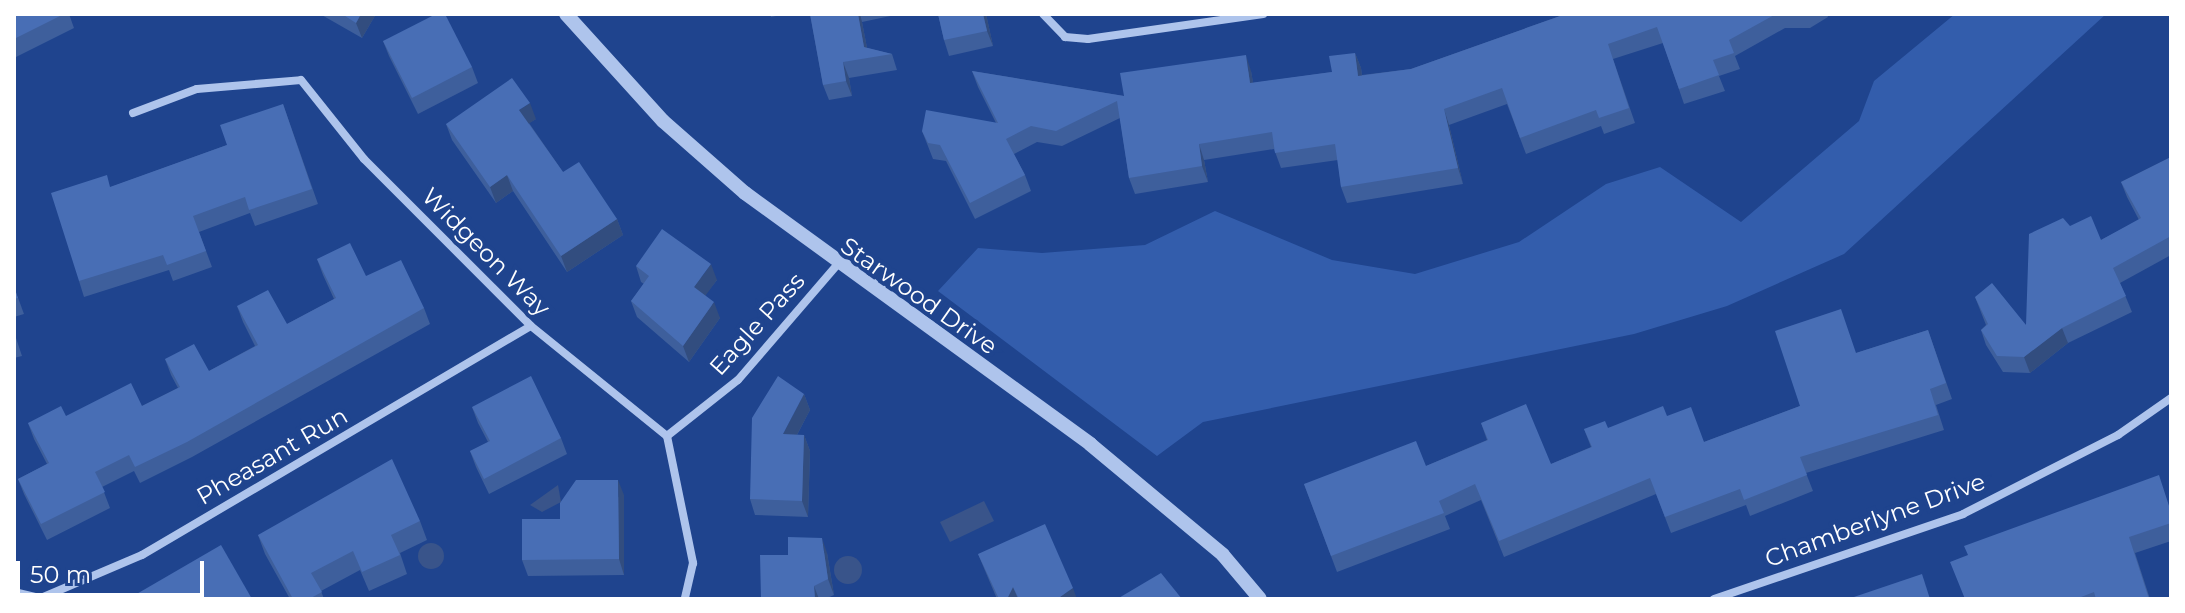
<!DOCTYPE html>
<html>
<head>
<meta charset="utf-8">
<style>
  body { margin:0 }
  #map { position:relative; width:2185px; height:613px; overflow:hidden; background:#1f448e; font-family:Montserrat,sans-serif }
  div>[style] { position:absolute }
  .green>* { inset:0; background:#335dac }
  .water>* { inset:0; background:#39548a }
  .round { border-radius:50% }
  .minor>* { height:8px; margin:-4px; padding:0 4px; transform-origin:4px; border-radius:4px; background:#aec4ec }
  .tertiary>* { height:14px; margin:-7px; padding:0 7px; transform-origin:7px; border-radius:7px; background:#aec4ec }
  .wall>* { inset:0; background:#3e5f9c }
  .shaded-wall>* { inset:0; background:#324d7f }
  .building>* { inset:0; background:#486eb5 }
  span { translate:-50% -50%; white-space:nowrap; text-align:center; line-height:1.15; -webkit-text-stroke:8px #1f448e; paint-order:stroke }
  .street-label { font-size:24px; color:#fff }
  .frame { position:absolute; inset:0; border:16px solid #fff; pointer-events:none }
  .scale { position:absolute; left:16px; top:561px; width:188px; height:36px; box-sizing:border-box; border:4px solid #fff; border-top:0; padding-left:10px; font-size:24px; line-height:28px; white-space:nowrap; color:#fff; -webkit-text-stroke:6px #1f448e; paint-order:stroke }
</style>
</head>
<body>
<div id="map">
  <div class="green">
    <i style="clip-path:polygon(1955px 14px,2106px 14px,1844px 254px,1727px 306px,1634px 334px,1203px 422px,1157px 456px,938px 291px,978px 248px,1042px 253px,1145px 245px,1215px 211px,1332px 260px,1415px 274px,1519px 242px,1606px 184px,1660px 167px,1741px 222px,1859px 121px,1874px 81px)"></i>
  </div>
  <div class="water">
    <i style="clip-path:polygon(558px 485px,561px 502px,542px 512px,530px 505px)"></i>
    <i style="clip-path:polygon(984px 501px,994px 521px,950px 542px,940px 522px)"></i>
    <i class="round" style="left:418px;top:543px;width:26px;height:26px"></i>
    <i class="round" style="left:834px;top:556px;width:28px;height:28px"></i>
  </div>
  <div class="minor">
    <i style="left:1043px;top:14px;width:32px;rotate:46deg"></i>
    <i style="left:1065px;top:37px;width:23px;rotate:5deg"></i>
    <i style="left:1088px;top:39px;width:177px;rotate:-8.1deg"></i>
    <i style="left:133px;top:113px;width:68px;rotate:-20.6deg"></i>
    <i style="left:197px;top:89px;width:104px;rotate:-4.9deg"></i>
    <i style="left:301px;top:80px;width:101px;rotate:51.4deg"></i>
    <i style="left:364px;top:159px;width:236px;rotate:45deg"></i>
    <i style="left:531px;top:326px;width:175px;rotate:39deg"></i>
    <i style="left:667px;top:436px;width:130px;rotate:78.4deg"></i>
    <i style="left:693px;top:563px;width:37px;rotate:103deg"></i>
    <i style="left:667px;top:436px;width:90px;rotate:-38.3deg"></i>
    <i style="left:738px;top:380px;width:150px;rotate:-49.3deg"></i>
    <i style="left:14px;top:592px;width:28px;rotate:13deg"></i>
    <i style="left:41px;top:598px;width:110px;rotate:-23.1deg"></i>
    <i style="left:142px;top:555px;width:451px;rotate:-30.5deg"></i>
    <i style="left:1714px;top:599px;width:263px;rotate:-18.8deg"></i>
    <i style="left:1963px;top:514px;width:174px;rotate:-27deg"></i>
    <i style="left:2118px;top:435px;width:65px;rotate:-34.9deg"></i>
  </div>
  <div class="tertiary">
    <i style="left:566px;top:14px;width:144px;rotate:47.8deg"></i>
    <i style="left:663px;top:121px;width:109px;rotate:41.3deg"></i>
    <i style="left:745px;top:193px;width:427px;rotate:36deg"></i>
    <i style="left:1090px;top:444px;width:173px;rotate:39.8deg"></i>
    <i style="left:1223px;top:555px;width:57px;rotate:49.9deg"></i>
  </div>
  <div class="wall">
    <i style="clip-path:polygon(14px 14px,69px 14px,74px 28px,16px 57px,14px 53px)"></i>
    <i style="clip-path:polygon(320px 14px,376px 14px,362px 38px)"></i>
    <i style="clip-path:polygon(770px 14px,786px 14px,771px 17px)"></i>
    <i style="clip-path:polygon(810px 14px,900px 14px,862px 22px,867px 48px,892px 54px,897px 70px,849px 78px,852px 96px,829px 100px,823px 85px)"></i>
    <i style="clip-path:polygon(938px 14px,986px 14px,993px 46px,949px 56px,944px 40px)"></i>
    <i style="clip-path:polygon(1563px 14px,1827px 14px,1828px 17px,1810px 28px,1785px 28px,1735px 56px,1740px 69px,1719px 76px,1725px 91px,1684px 104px,1663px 43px,1613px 59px,1635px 123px,1604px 134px,1601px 126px,1526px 154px,1507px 104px,1449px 125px,1463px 184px,1347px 203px,1341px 187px,1338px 160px,1281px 168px,1274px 149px,1204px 160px,1208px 182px,1135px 194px,1129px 178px,1120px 118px,1062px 146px,1037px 142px,1014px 154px,1025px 175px,1031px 191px,975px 219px,946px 161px,933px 159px,922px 131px,996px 123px,978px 87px,972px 71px,1124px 96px,1251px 71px,1253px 83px,1332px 72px,1355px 53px,1361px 68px,1362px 75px,1411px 69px,1563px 15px)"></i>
    <i style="clip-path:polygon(383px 41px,472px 67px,478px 83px,418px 114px,389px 56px)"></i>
    <i style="clip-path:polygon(283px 104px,318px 204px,255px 226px,250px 213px,199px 232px,212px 267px,173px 281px,169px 270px,84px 297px,79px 281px,111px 187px,227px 145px)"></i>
    <i style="clip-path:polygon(536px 119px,529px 123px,563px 172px,617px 219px,623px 235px,567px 272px,513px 191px,496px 203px,452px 140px,446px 124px)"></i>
    <i style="clip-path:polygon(2171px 157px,2171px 255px,2120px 283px,2132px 312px,2068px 343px,2030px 373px,2003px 372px,1986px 345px,1981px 330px,1986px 325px,1975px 297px,2026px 325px,2070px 226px,2101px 240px,2139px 220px,2127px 197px,2121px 182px)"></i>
    <i style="clip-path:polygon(317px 259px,366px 276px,424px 308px,430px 324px,192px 457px,140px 483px,134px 471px,102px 487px,110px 508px,47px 540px,24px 494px,18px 479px,47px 464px,34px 439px,28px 423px,66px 416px,142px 406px,178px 388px,171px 375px,165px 359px,209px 371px,255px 346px,243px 322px,237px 306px,287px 324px,334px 299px,323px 275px)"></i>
    <i style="clip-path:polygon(636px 266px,717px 280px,705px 295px,720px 318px,689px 362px,637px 317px,631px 301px,644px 284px,641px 282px)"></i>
    <i style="clip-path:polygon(14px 287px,24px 314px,14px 317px)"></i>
    <i style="clip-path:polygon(1928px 330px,1952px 399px,1936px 405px,1944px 430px,1806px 473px,1813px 491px,1750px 516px,1746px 505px,1671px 533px,1656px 494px,1504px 557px,1481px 500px,1445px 516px,1450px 529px,1337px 572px,1304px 484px,1426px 466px,1487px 440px,1481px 423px,1551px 464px,1591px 447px,1584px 429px,1608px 428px,1667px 416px,1704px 442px,1800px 406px,1856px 353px)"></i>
    <i style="clip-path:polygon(14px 332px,22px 356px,14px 358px)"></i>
    <i style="clip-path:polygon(804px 394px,810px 410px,797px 435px,804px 435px,810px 451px,808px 517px,755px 515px,750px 499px)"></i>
    <i style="clip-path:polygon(472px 407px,561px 438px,567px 454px,489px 494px,476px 467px,470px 451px,488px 442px,478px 423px)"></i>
    <i style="clip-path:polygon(624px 495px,624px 575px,528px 576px,522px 560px,560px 519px)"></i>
    <i style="clip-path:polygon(2171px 510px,2171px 541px,2135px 553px,2150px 599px,1964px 599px)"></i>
    <i style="clip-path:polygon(420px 521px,427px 540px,400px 553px,407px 574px,369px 591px,360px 570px,321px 591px,324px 599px,290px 599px,265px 554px,258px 535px)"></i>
    <i style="clip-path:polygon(827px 553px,834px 595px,825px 599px,761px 599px,788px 555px)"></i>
    <i style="clip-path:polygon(978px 554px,1077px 599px,997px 599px)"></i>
  </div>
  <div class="shaded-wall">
    <i style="clip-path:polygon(361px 14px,376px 14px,362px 38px,356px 23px)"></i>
    <i style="clip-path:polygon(858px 14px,860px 14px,862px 22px,869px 58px,864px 47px)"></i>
    <i style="clip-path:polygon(983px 14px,986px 14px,993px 46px,987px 31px)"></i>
    <i style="clip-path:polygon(1355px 53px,1361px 68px,1364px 92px,1358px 76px)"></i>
    <i style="clip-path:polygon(1246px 55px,1251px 71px,1256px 99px,1250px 83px)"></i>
    <i style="clip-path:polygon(843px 62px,849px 78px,852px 96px,846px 81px)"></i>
    <i style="clip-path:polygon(530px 103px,536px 119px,525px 126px,519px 110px)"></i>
    <i style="clip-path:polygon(1444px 109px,1449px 125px,1463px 184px,1458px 168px)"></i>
    <i style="clip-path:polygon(1199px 144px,1204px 160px,1208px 182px,1202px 166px)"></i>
    <i style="clip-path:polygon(507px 175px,513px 191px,496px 203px,490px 187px)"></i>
    <i style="clip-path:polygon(617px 219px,623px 235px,567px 272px,561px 256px)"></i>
    <i style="clip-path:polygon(711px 264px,717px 280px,700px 303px,694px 287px)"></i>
    <i style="clip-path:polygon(714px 302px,720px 318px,689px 362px,683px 346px)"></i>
    <i style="clip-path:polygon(2062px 328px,2068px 343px,2030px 373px,2024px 357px)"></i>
    <i style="clip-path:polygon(804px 394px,810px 410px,789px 450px,783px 434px)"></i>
    <i style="clip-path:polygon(804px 435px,810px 451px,808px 517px,802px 501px)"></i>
    <i style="clip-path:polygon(618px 480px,624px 495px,624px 575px,619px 559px)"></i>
    <i style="clip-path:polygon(822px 538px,827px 553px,834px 595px,828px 579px)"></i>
    <i style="clip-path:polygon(814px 586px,819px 599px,815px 599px)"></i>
    <i style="clip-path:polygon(1013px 587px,1018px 599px,1007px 599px)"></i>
    <i style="clip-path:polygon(1073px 588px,1077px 599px,1057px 599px)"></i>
  </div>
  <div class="building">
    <i style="clip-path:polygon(14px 14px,64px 14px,14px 39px)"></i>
    <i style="clip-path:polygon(342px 14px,361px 14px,356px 23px)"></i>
    <i style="clip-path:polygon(436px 14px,445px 14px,472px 67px,412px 98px,383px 41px)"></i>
    <i style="clip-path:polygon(810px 14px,858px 14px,864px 47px,892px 54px,843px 62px,846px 81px,823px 85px)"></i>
    <i style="clip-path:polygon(938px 14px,983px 14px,987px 31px,944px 40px)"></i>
    <i style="clip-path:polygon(1563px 14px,1776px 14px,1729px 40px,1734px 53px,1713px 60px,1719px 75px,1679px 89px,1657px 27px,1608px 44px,1629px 108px,1599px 118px,1596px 110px,1520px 138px,1502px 88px,1444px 109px,1458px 168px,1341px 187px,1335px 144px,1275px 153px,1272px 132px,1199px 144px,1202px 166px,1129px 178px,1117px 101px,1056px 131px,1031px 126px,1006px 139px,1025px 175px,970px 203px,940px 145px,928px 143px,922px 131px,926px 110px,998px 123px,972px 71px,1124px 96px,1120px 73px,1246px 55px,1250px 83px,1332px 72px,1329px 56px,1355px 53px,1358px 76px,1411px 69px,1563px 15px)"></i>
    <i style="clip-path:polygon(512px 78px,530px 103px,519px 110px,563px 172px,579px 162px,617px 219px,561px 256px,507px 175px,490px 187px,446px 124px)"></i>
    <i style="clip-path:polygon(283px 104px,312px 189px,249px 210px,245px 197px,193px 216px,206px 251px,167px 265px,163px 255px,79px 281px,51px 193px,107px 175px,110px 187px,227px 145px,220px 125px)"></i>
    <i style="clip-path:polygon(2171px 157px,2171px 236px,2113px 268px,2126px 296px,2062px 328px,2024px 357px,1997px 356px,1981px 330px,1988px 324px,1975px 297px,1992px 283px,2026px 325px,2029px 234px,2063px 218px,2070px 226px,2091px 216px,2101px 240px,2141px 218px,2121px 182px)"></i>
    <i style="clip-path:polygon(662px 229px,711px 264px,694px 287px,714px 302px,683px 346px,631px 301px,649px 276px,636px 266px)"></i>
    <i style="clip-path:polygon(350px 243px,366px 276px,401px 260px,424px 308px,187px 442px,135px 467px,129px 455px,95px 472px,105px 492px,41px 524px,18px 479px,49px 463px,28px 423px,61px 406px,66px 416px,131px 383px,142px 406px,180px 387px,165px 359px,194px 344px,209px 371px,258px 345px,237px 306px,268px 290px,287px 324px,336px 298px,317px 259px)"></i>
    <i style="clip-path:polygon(14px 287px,18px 298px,14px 299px)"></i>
    <i style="clip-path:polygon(1841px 309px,1856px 353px,1928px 330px,1946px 383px,1930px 389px,1938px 415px,1800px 457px,1807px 475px,1744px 500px,1740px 489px,1665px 517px,1650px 478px,1499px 541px,1475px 484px,1439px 501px,1444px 513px,1331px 556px,1304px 484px,1416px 441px,1426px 466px,1488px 440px,1481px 423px,1526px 404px,1551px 464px,1592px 447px,1584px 429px,1605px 421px,1608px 428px,1663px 406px,1667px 416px,1691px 407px,1704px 442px,1800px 406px,1775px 331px)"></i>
    <i style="clip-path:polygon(531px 376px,561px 438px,484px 479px,470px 451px,490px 441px,472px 407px)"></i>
    <i style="clip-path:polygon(778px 376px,804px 394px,783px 434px,804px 435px,802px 501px,750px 499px,752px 418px)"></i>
    <i style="clip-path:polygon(392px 459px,420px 521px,391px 535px,400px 555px,362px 572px,353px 551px,311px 573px,322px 592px,309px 599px,293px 599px,258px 535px)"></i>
    <i style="clip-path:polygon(2159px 475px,2171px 512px,2171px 523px,2129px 537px,2149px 599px,2096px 599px,2094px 592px,2076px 599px,1965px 599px,1950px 562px,1968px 555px,1964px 546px)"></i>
    <i style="clip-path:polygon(576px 480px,618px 480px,619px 559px,522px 560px,522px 519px,560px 519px,560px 503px)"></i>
    <i style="clip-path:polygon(1045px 524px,1073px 588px,1057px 599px,1019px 599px,1013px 587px,1007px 599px,999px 599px,978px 554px)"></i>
    <i style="clip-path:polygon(788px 537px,822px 538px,828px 579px,814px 586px,815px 599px,761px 599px,760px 555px,788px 555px)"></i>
    <i style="clip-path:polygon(221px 545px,252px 599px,128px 599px)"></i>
    <i style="clip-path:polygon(1161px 573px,1182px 599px,1117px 599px)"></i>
    <i style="clip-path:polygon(1922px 574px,1930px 599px,1848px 599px)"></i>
  </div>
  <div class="street-label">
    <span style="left:486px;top:252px;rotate:45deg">Widgeon Way</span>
    <span style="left:919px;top:296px;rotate:35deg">Starwood Drive</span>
    <span style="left:757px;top:324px;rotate:-48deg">Eagle Pass</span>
    <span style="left:272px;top:456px;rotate:-30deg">Pheasant Run</span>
    <span style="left:1875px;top:520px;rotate:-20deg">Chamberlyne Drive</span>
  </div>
  <div class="frame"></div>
  <div class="scale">50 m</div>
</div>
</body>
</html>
